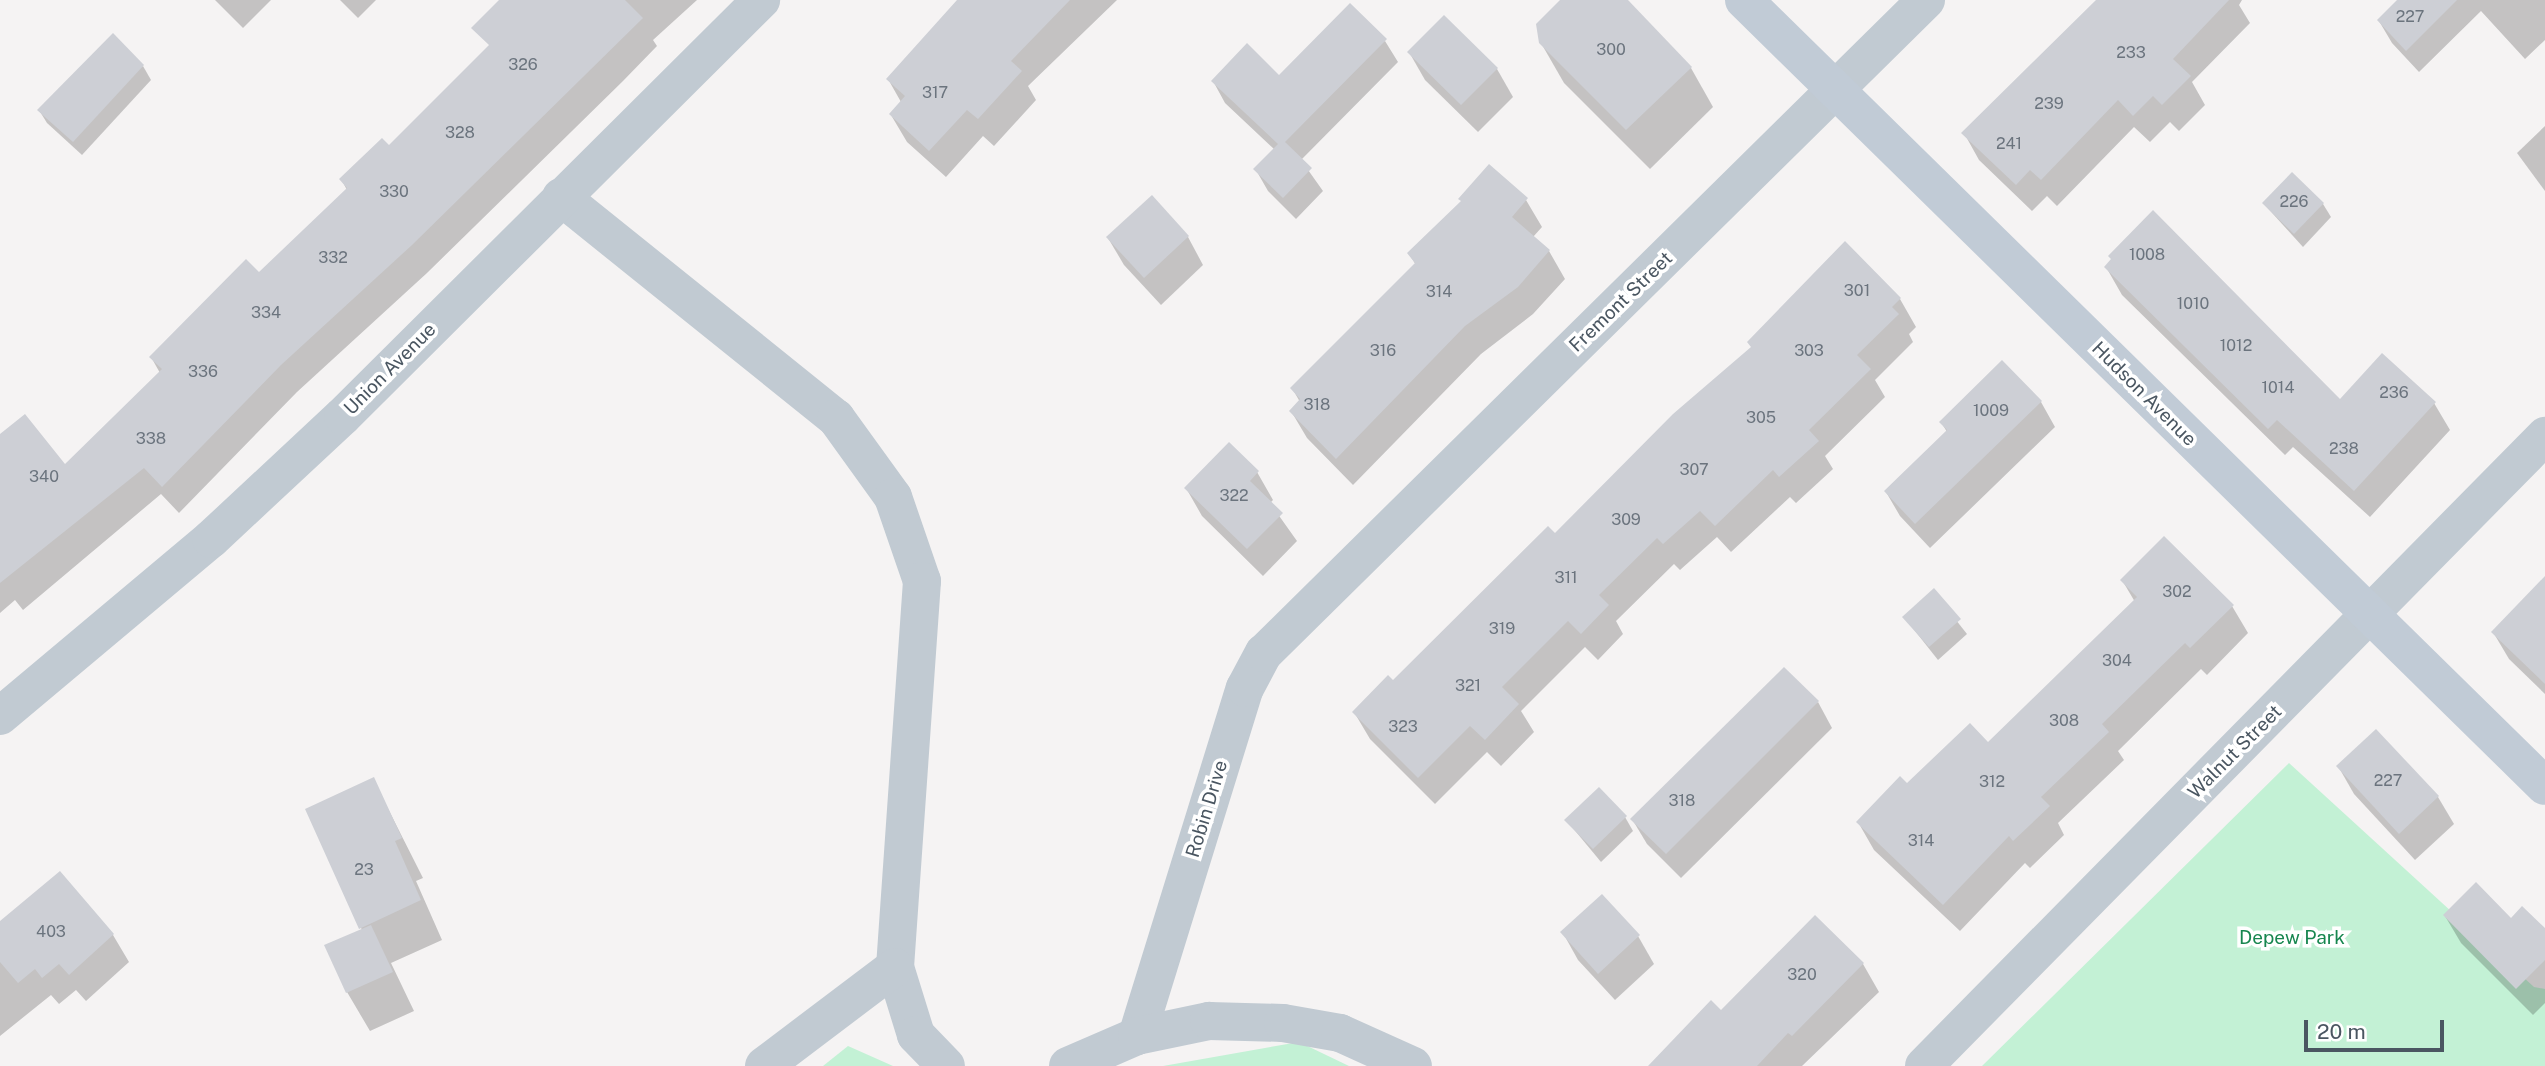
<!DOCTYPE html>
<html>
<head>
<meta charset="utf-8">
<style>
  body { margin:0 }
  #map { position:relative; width:2545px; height:1066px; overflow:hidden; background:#f5f3f3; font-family:"Public Sans",sans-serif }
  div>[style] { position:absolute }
  .green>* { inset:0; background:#c3f1d5 }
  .shadow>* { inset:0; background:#0003 }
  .building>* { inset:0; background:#cdcfd5 }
  .street>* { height:38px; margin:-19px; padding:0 19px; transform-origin:19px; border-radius:19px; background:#c1cad2 }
  .secondary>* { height:38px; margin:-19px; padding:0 19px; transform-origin:19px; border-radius:19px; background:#c1cbd6 }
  span { translate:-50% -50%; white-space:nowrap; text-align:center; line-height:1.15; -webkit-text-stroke:7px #fff; paint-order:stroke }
  .number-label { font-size:16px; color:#6b747e }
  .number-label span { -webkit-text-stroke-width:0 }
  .street-label { font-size:19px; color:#4a5661 }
  .park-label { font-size:19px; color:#17864f }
  .scale { position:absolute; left:2304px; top:1020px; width:140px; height:32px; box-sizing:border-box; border:4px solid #4a5661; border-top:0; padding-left:9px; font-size:21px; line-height:24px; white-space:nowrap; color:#4a5661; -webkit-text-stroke:5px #fff; paint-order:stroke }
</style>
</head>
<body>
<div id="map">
  <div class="green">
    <i style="clip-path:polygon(2289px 763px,2534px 987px,2545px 989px,2545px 1066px,1982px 1066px)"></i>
    <i style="clip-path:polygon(1299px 1042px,1349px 1066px,1163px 1066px)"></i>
    <i style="clip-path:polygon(848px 1046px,893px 1066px,823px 1066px)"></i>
  </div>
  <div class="shadow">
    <i style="clip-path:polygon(215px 0,271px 0,243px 28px)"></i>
    <i style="clip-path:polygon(340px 0,376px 0,358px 18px)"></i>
    <i style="clip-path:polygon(537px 0,697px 0,653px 40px,657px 46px,623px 81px,427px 273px,297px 392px,179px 513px,161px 494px,23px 610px,15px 600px,0 613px,0 436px,65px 466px,160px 373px,151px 357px,259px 274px,347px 190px,341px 179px,389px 148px)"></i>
    <i style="clip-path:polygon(964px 0,1117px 0,1028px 86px,1036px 100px,994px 146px,983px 136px,946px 177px,907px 142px,891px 115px,901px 102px,888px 79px)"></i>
    <i style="clip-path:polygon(1563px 0,1625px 0,1691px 68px,1713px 107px,1650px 169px,1564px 83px,1541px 43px)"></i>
    <i style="clip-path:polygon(2098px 0,2242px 0,2239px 5px,2250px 23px,2192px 82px,2205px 105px,2179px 131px,2170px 122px,2150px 142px,2134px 127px,2057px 206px,2047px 196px,2032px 211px,1979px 160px,1964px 133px)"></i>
    <i style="clip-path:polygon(2400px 0,2545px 0,2545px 40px,2525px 59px,2481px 11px,2419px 72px,2392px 43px,2379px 21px)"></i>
    <i style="clip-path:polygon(1444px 17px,1497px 69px,1513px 97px,1478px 132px,1425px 80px,1409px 52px)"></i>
    <i style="clip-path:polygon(1385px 41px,1398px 62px,1301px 160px,1323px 191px,1296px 219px,1268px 191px,1256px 170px,1275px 150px,1225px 103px,1213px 81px,1279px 77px)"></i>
    <i style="clip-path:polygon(143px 66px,151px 80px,82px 155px,47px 123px,39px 110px)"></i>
    <i style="clip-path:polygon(2545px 126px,2545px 191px,2517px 153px)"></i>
    <i style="clip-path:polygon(1526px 200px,1542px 227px,1533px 237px,1549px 251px,1565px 279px,1533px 314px,1481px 354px,1353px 485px,1307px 438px,1291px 411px,1300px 402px,1292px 388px,1416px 265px,1409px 254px)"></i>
    <i style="clip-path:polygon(2264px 204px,2323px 204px,2331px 217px,2303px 247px)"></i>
    <i style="clip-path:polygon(1188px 237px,1203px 265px,1161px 305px,1124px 265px,1108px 238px)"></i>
    <i style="clip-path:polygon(1845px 243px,1900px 299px,1916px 327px,1909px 334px,1913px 342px,1875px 380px,1885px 397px,1825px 456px,1833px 469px,1796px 503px,1790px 497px,1731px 552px,1717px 537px,1680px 570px,1674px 564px,1616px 621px,1623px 634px,1598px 660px,1585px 647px,1521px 711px,1534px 732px,1501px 766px,1487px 752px,1435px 804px,1370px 739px,1354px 712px,1393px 683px,1555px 535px,1752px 348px)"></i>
    <i style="clip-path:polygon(2106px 267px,2340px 402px,2434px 403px,2450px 430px,2370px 517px,2293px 447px,2285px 455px,2122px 295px)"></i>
    <i style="clip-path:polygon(2002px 363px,2041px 402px,2055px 427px,1930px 548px,1900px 516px,1886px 492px,1947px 432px,1941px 422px)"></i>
    <i style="clip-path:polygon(1257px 472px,1273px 500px,1270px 503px,1297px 541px,1263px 576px,1202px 516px,1186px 488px)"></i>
    <i style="clip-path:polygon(2545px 578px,2545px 694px,2509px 659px,2493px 632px)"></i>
    <i style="clip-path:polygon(2122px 580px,2232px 606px,2248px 633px,2207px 675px,2201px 669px,2118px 751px,2124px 760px,2058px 823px,2064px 835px,2030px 868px,2025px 863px,1960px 931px,1874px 850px,1858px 822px,1907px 785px,1988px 745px,2135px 602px)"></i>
    <i style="clip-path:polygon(1933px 591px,1967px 634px,1938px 660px,1904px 617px)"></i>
    <i style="clip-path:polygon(1818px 702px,1832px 728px,1681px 878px,1647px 844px,1632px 819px)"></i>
    <i style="clip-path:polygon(2376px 731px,2438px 797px,2454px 824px,2415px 860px,2354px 794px,2338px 766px)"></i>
    <i style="clip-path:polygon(373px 779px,423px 878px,416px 881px,442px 940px,391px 963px,414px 1011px,370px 1031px,347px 992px,362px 930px,307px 809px)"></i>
    <i style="clip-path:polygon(1625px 817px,1633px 831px,1601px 862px,1567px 821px)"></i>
    <i style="clip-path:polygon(2445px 916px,2511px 920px,2545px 931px,2545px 1003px,2533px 1015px,2461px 943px)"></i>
    <i style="clip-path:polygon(1815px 917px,1863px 964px,1879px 992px,1802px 1066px,1652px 1066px,1721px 1013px)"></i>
    <i style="clip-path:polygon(0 923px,113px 935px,129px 962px,86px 1001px,76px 990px,59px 1004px,51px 995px,0 1036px)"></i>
    <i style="clip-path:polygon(1563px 933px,1638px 936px,1654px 964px,1615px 1000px,1578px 960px)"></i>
  </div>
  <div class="building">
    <i style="clip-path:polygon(499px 0,625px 0,643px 18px,412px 245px,281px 365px,162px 487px,144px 468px,0 583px,0 434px,25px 414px,65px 464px,162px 369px,149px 357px,246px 259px,259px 272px,347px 188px,339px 179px,382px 138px,389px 145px,489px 45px,471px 28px)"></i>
    <i style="clip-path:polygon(957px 0,1070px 0,1011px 61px,1022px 71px,978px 119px,967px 110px,929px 151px,889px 114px,905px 96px,886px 79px)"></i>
    <i style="clip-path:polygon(1560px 0,1628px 0,1692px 67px,1626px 130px,1539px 43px,1536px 24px)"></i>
    <i style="clip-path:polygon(2096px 0,2229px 0,2173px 59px,2191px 76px,2162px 105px,2153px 96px,2133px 116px,2118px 100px,2041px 180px,2030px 170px,2016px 185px,1961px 133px)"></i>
    <i style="clip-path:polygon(2397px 0,2457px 0,2406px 51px,2377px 20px)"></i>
    <i style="clip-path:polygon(1350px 3px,1387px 39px,1285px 142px,1312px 168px,1283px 198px,1253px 169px,1278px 144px,1211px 81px,1247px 43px,1279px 75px)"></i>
    <i style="clip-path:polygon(1444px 15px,1498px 68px,1461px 105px,1407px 52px)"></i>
    <i style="clip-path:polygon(113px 33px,144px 65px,73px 142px,37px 110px)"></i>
    <i style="clip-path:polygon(1489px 164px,1528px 198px,1512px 217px,1550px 250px,1518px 287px,1465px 326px,1336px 459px,1289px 411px,1300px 399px,1290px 388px,1415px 263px,1407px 253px,1461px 201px,1458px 199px)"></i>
    <i style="clip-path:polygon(2292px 172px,2324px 203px,2294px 234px,2262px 203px)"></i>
    <i style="clip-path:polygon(1152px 195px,1189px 236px,1144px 278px,1106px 237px)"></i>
    <i style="clip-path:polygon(2153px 210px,2340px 399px,2382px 353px,2436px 402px,2354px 491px,2277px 420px,2268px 429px,2104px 267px,2111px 259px,2108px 256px)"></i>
    <i style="clip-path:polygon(1845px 241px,1901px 298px,1892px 307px,1899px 314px,1857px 355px,1871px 369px,1809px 430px,1819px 441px,1779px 477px,1773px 470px,1715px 526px,1700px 511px,1663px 544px,1657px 538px,1599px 595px,1609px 605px,1581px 634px,1568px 621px,1502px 687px,1519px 704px,1485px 740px,1470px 726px,1418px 778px,1352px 712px,1388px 675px,1393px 680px,1548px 526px,1555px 533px,1673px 414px,1751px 347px,1747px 342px)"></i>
    <i style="clip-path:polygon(2002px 360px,2042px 401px,1915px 524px,1884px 491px,1947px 430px,1939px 422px)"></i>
    <i style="clip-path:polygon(1229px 442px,1259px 471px,1250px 481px,1283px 513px,1247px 549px,1184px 488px)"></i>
    <i style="clip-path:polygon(2164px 536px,2234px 605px,2190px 648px,2185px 643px,2102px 724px,2109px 732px,2041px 797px,2050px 806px,2013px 841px,2009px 836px,1943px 905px,1856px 822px,1900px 776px,1907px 783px,1970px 723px,1988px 742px,2137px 597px,2120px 580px)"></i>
    <i style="clip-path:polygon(2545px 576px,2545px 684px,2491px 632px)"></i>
    <i style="clip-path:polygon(1934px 588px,1961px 619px,1929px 647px,1902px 617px)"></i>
    <i style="clip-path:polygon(1784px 667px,1819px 701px,1666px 854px,1630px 819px)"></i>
    <i style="clip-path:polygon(2376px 729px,2439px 796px,2399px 834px,2336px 766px)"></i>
    <i style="clip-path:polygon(374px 777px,402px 838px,395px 841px,421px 900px,359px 929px,305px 809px)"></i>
    <i style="clip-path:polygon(1599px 787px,1627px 816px,1593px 849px,1564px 820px)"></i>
    <i style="clip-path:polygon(60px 871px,114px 934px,69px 975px,59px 964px,42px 978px,35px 969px,18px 983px,0 962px,0 921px)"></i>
    <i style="clip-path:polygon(2476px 882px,2511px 918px,2522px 906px,2545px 928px,2545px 960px,2516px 989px,2443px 915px)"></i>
    <i style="clip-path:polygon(1602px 894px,1640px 935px,1598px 974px,1560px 932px)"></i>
    <i style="clip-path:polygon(1815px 915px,1864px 963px,1792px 1036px,1788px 1033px,1757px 1066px,1648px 1066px,1711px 1000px,1721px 1010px)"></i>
    <i style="clip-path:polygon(371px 925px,393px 972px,346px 993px,324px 945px)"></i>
  </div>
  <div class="street">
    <i style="left:561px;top:197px;width:353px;rotate:38.8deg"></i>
    <i style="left:836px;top:418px;width:97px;rotate:54.2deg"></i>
    <i style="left:893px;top:497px;width:89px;rotate:71deg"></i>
    <i style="left:922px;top:581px;width:387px;rotate:94deg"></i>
    <i style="left:895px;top:967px;width:71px;rotate:72.8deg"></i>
    <i style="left:916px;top:1035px;width:43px;rotate:45.9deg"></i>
    <i style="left:0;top:716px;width:275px;rotate:-40deg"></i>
    <i style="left:211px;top:539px;width:180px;rotate:-43deg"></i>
    <i style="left:343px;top:416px;width:590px;rotate:-44.86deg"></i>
    <i style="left:1137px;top:1036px;width:364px;rotate:-72.8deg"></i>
    <i style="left:1245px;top:688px;width:40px;rotate:-62deg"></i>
    <i style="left:1264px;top:653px;width:930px;rotate:-44.61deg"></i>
    <i style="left:764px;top:1066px;width:164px;rotate:-37.1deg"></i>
    <i style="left:1068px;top:1066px;width:75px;rotate:-23.5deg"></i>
    <i style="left:1137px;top:1036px;width:74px;rotate:-11.8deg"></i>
    <i style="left:1209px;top:1021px;width:74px;rotate:1.5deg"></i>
    <i style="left:1283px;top:1023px;width:58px;rotate:10deg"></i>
    <i style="left:1340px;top:1033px;width:80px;rotate:24.3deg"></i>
    <i style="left:1924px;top:1066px;width:885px;rotate:-45.41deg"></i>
  </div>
  <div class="secondary">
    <i style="left:1744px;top:0;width:1122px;rotate:44.46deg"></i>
  </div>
  <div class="number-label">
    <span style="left:2410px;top:17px">227</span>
    <span style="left:1611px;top:50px">300</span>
    <span style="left:2131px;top:53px">233</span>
    <span style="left:523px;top:65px">326</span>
    <span style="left:935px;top:93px">317</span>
    <span style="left:2049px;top:104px">239</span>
    <span style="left:460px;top:133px">328</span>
    <span style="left:2009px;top:144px">241</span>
    <span style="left:394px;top:192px">330</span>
    <span style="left:2294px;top:202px">226</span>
    <span style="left:2147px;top:255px">1008</span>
    <span style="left:333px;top:258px">332</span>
    <span style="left:1857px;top:291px">301</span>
    <span style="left:1439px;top:292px">314</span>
    <span style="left:2193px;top:304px">1010</span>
    <span style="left:266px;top:313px">334</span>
    <span style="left:2236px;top:346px">1012</span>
    <span style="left:1383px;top:351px">316</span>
    <span style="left:1809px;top:351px">303</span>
    <span style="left:203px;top:372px">336</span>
    <span style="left:2278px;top:388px">1014</span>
    <span style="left:2394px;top:393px">236</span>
    <span style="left:1317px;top:405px">318</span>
    <span style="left:1991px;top:411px">1009</span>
    <span style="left:1761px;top:418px">305</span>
    <span style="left:151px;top:439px">338</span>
    <span style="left:2344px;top:449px">238</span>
    <span style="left:1694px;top:470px">307</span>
    <span style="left:44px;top:477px">340</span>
    <span style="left:1234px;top:496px">322</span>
    <span style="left:1626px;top:520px">309</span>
    <span style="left:1566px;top:578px">311</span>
    <span style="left:2177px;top:592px">302</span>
    <span style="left:1502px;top:629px">319</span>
    <span style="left:2117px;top:661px">304</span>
    <span style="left:1468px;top:686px">321</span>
    <span style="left:2064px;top:721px">308</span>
    <span style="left:1403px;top:727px">323</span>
    <span style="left:2388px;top:781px">227</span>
    <span style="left:1992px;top:782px">312</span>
    <span style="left:1682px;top:801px">318</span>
    <span style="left:1921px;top:841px">314</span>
    <span style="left:364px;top:870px">23</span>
    <span style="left:51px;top:932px">403</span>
    <span style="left:1802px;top:975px">320</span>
  </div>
  <div class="street-label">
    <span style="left:1621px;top:302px;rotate:-44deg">Fremont Street</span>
    <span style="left:390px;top:369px;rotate:-45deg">Union Avenue</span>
    <span style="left:2144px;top:394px;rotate:45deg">Hudson Avenue</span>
    <span style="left:2235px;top:752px;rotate:-45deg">Walnut Street</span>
    <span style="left:1207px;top:809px;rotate:-73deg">Robin Drive</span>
  </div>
  <div class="park-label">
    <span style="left:2292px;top:938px">Depew Park</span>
  </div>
  <div class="scale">20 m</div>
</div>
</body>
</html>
